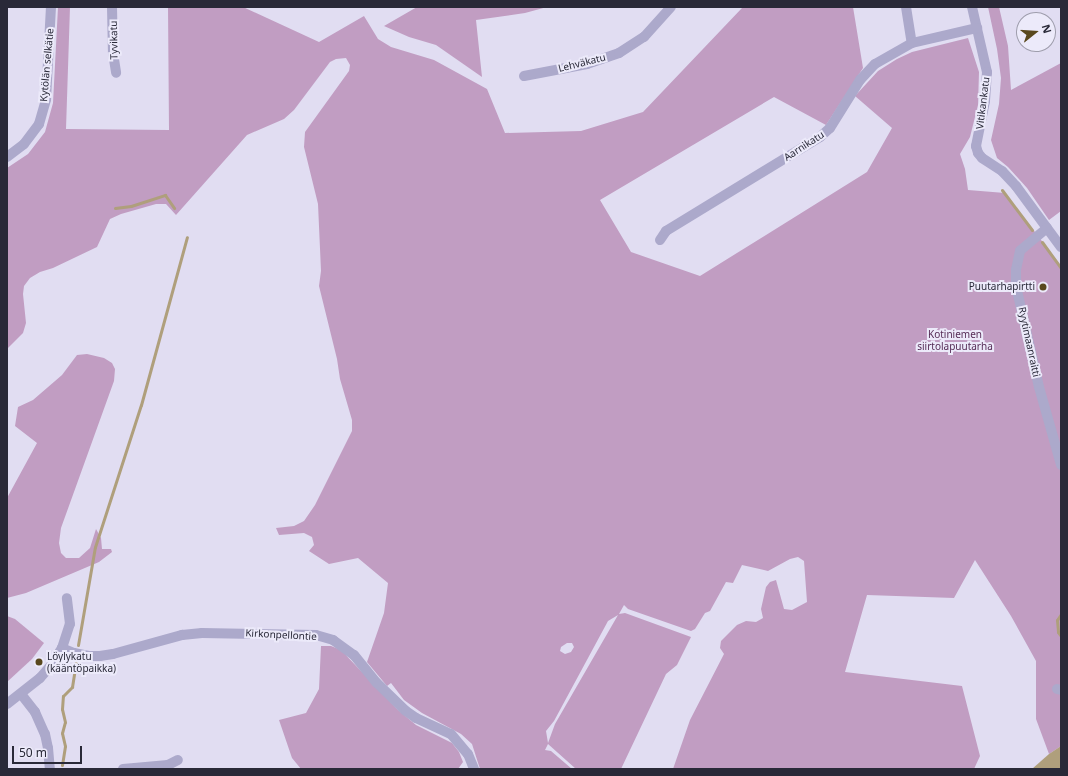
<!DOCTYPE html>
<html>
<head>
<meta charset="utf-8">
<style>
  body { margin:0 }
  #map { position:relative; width:1068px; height:776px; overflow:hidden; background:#e1ddf2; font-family:"Noto Sans",sans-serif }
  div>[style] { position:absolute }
  .green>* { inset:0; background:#c19dc2 }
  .water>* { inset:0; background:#af9f7c }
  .stream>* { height:3px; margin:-1.5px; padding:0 1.5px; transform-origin:1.5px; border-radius:1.5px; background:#af9f7c }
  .minor>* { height:10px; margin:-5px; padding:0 5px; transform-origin:5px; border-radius:5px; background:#aca9cb }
  .dots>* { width:11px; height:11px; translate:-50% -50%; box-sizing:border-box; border:2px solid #eceafa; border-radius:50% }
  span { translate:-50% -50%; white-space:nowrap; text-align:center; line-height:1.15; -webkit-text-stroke:4px #eceafa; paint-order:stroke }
  .street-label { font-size:10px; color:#292938 }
  .poi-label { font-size:10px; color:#292938 }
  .right { translate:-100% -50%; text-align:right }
  .left { translate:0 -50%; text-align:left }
  .park-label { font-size:10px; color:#562c56 }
  .frame { position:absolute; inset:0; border:8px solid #292938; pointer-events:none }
  .north { position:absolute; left:1016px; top:12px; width:40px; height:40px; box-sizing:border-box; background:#eceafa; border:1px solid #9e9dac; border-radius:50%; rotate:73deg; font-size:11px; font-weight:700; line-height:16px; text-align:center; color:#292938 }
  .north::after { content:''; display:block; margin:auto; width:14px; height:18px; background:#59481e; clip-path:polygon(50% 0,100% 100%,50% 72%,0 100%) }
  .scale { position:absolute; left:12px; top:746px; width:70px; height:18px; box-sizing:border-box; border:2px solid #292938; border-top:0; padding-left:5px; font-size:12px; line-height:14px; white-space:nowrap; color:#292938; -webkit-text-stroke:3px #eceafa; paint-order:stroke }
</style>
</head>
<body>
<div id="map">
  <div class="green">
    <i style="clip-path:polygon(evenodd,58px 7px,70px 7px,66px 129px,169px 130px,168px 7px,243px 7px,319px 42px,364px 16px,378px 39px,391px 47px,434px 60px,487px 89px,505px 133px,581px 131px,643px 112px,742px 8px,853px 7px,863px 68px,826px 125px,774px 97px,600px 200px,631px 252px,700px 276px,867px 172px,892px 128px,855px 96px,878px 71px,897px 59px,912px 52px,968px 38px,979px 72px,978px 105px,970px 137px,960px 154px,965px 169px,968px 190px,1005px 193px,1061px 266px,1061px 746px,1049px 754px,1036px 719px,1036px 661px,1011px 616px,975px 560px,954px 598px,867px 595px,845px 672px,962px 686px,980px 756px,974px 769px,673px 769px,690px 720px,724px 654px,720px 648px,721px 641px,737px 625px,746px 621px,756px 622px,763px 618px,761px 609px,766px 587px,770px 582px,776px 580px,784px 609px,792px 610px,807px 602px,804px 561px,798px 557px,790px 559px,768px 571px,742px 565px,733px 583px,726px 582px,710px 611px,705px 613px,695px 629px,691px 631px,628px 609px,624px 605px,619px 614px,625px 613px,691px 637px,677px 665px,666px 674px,621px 769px,576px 769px,548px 744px,545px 750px,551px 751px,572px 769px,480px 769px,472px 744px,461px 734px,422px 713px,404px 700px,391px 683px,387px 686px,367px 662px,384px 613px,388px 583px,358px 558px,329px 564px,309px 551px,314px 545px,312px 537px,304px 533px,279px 535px,276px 528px,294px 526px,304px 521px,315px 505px,352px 431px,352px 420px,340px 379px,337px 359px,319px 286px,321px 271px,318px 204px,304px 147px,305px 132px,349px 71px,350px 65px,346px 58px,336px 59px,330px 62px,294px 110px,284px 119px,247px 135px,176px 215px,166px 204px,156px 204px,121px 214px,110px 219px,97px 247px,53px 268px,40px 272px,30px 278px,24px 286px,23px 294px,26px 323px,23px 333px,7px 349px,7px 168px,28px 154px,45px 132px,53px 103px,58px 7px,618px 615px,555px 724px,548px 743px,546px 731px,554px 721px,608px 621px,618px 615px,58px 7px,567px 643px,572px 643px,574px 647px,571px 652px,565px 654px,560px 651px,561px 647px,567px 643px)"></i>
    <i style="clip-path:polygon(417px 7px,547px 7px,525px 13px,476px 20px,482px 77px,436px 45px,409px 37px,384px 26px)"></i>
    <i style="clip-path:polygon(988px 7px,999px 7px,1008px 46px,1011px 90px,1061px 63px,1061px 211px,1049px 220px,1027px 188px,1008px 167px,997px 158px,991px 140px,999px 104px,1001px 78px,997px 49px)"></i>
    <i style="clip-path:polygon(87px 354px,104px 358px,112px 363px,115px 369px,114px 381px,61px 528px,59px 543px,61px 553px,66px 558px,79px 558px,90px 548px,96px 529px,101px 538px,102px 549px,111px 549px,112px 552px,99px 562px,26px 593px,7px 598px,7px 498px,37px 443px,15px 426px,18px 407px,33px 400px,62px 375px,77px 355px)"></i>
    <i style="clip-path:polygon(7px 616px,15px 619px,44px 643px,32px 659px,7px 682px)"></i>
    <i style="clip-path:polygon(321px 646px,331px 646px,341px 650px,397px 709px,416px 725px,452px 743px,459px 752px,463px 762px,458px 769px,301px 769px,292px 758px,279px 720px,306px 713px,319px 689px)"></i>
  </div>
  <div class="water">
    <i style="clip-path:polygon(1061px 746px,1061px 769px,1032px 769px,1049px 754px)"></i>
  </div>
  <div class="stream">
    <i style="left:1002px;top:190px;width:50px;rotate:53.1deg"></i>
    <i style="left:115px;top:208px;width:16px;rotate:-7deg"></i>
    <i style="left:131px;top:206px;width:36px;rotate:-18deg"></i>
    <i style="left:165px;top:195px;width:16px;rotate:55deg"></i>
    <i style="left:1042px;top:242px;width:32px;rotate:54deg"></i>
    <i style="left:1061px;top:614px;width:7px;rotate:124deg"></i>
    <i style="left:1057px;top:620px;width:12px;rotate:85deg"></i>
    <i style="left:1058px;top:632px;width:5px;rotate:53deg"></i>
    <i style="left:78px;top:645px;width:99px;rotate:-80.2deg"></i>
    <i style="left:95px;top:547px;width:149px;rotate:-72.1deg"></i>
    <i style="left:141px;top:405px;width:174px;rotate:-74.7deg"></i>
    <i style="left:62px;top:765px;width:19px;rotate:-81deg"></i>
    <i style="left:65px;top:746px;width:13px;rotate:-103deg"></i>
    <i style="left:62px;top:733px;width:11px;rotate:-75deg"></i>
    <i style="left:65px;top:722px;width:13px;rotate:-103deg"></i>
    <i style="left:62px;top:709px;width:13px;rotate:-86deg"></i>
    <i style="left:63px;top:696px;width:13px;rotate:-45deg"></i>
    <i style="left:72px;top:687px;width:25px;rotate:-81deg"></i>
  </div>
  <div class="minor">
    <i style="left:112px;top:7px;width:46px;rotate:88.8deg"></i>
    <i style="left:113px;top:53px;width:20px;rotate:81deg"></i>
    <i style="left:906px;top:7px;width:36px;rotate:81deg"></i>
    <i style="left:972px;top:7px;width:67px;rotate:77deg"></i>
    <i style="left:987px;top:72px;width:29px;rotate:94deg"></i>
    <i style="left:985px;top:101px;width:46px;rotate:101.3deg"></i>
    <i style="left:976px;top:146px;width:7px;rotate:74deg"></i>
    <i style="left:978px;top:153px;width:6px;rotate:51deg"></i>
    <i style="left:982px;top:158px;width:24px;rotate:33deg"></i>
    <i style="left:1002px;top:171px;width:21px;rotate:47deg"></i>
    <i style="left:1016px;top:186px;width:76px;rotate:53.6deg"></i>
    <i style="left:524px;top:76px;width:64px;rotate:-10.8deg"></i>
    <i style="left:587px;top:64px;width:34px;rotate:-19deg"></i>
    <i style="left:619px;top:53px;width:30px;rotate:-33deg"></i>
    <i style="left:644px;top:37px;width:40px;rotate:-48deg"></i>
    <i style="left:7px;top:157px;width:21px;rotate:-37deg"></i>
    <i style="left:24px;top:144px;width:25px;rotate:-53deg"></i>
    <i style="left:39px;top:124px;width:26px;rotate:-74deg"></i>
    <i style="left:46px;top:99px;width:92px;rotate:-86.9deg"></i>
    <i style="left:1047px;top:228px;width:35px;rotate:140deg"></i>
    <i style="left:1020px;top:251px;width:19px;rotate:102deg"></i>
    <i style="left:1016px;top:270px;width:16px;rotate:90deg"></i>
    <i style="left:1016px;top:286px;width:104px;rotate:77.2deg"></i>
    <i style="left:1039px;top:387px;width:81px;rotate:74.2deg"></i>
    <i style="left:660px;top:240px;width:11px;rotate:-56deg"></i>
    <i style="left:666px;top:231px;width:180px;rotate:-31.4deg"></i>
    <i style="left:820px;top:137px;width:13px;rotate:-42deg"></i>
    <i style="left:830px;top:128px;width:57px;rotate:-58deg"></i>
    <i style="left:860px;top:80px;width:22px;rotate:-47deg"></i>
    <i style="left:875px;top:64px;width:43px;rotate:-29.6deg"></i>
    <i style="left:912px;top:43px;width:67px;rotate:-13deg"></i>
    <i style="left:62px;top:648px;width:13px;rotate:23deg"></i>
    <i style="left:74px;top:653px;width:15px;rotate:11deg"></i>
    <i style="left:89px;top:656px;width:11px"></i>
    <i style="left:100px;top:656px;width:13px;rotate:-9deg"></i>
    <i style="left:113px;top:654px;width:72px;rotate:-15.4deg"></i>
    <i style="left:182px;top:635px;width:20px;rotate:-6deg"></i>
    <i style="left:202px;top:633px;width:114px;rotate:1deg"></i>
    <i style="left:316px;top:635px;width:18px;rotate:16deg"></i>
    <i style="left:333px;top:640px;width:26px;rotate:36deg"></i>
    <i style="left:354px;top:655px;width:36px;rotate:51deg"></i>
    <i style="left:377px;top:683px;width:40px;rotate:44deg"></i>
    <i style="left:406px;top:711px;width:12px;rotate:35deg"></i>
    <i style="left:416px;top:718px;width:38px;rotate:25deg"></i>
    <i style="left:451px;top:734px;width:26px;rotate:50deg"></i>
    <i style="left:468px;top:754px;width:16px;rotate:68deg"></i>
    <i style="left:1057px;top:689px;width:4px;rotate:14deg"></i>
    <i style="left:21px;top:694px;width:23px;rotate:52deg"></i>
    <i style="left:35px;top:712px;width:24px;rotate:66deg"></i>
    <i style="left:45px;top:734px;width:14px;rotate:78deg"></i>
    <i style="left:48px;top:748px;width:21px;rotate:85deg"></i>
    <i style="left:7px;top:704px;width:42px;rotate:-38.2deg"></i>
    <i style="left:40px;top:678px;width:18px;rotate:-49deg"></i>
    <i style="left:52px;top:664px;width:19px;rotate:-58deg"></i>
    <i style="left:62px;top:648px;width:25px;rotate:-72deg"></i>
    <i style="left:70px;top:624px;width:26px;rotate:-97deg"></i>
    <i style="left:123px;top:769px;width:45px;rotate:-5.1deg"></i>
    <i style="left:168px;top:765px;width:11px;rotate:-27deg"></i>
  </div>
  <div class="dots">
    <i style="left:1043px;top:287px;background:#59481e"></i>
    <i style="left:39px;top:662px;background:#59481e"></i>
  </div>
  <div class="street-label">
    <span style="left:114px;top:40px;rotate:-91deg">Tyvikatu</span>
    <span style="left:582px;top:63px;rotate:-14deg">Lehväkatu</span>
    <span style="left:47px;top:65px;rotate:-85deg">Kytölän selkätie</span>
    <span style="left:983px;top:103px;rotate:-83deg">Vitikankatu</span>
    <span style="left:804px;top:146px;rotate:-33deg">Aarnikatu</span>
    <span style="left:1029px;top:342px;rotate:78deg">Ryytimaanraitti</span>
    <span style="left:281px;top:635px;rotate:3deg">Kirkonpellontie</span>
  </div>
  <div class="poi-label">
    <span class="right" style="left:1035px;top:287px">Puutarhapirtti</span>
    <span class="left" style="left:47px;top:662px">Löylykatu<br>(kääntöpaikka)</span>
  </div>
  <div class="park-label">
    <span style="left:955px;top:340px">Kotiniemen<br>siirtolapuutarha</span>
  </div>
  <div class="frame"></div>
  <div class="north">N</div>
  <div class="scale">50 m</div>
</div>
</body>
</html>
